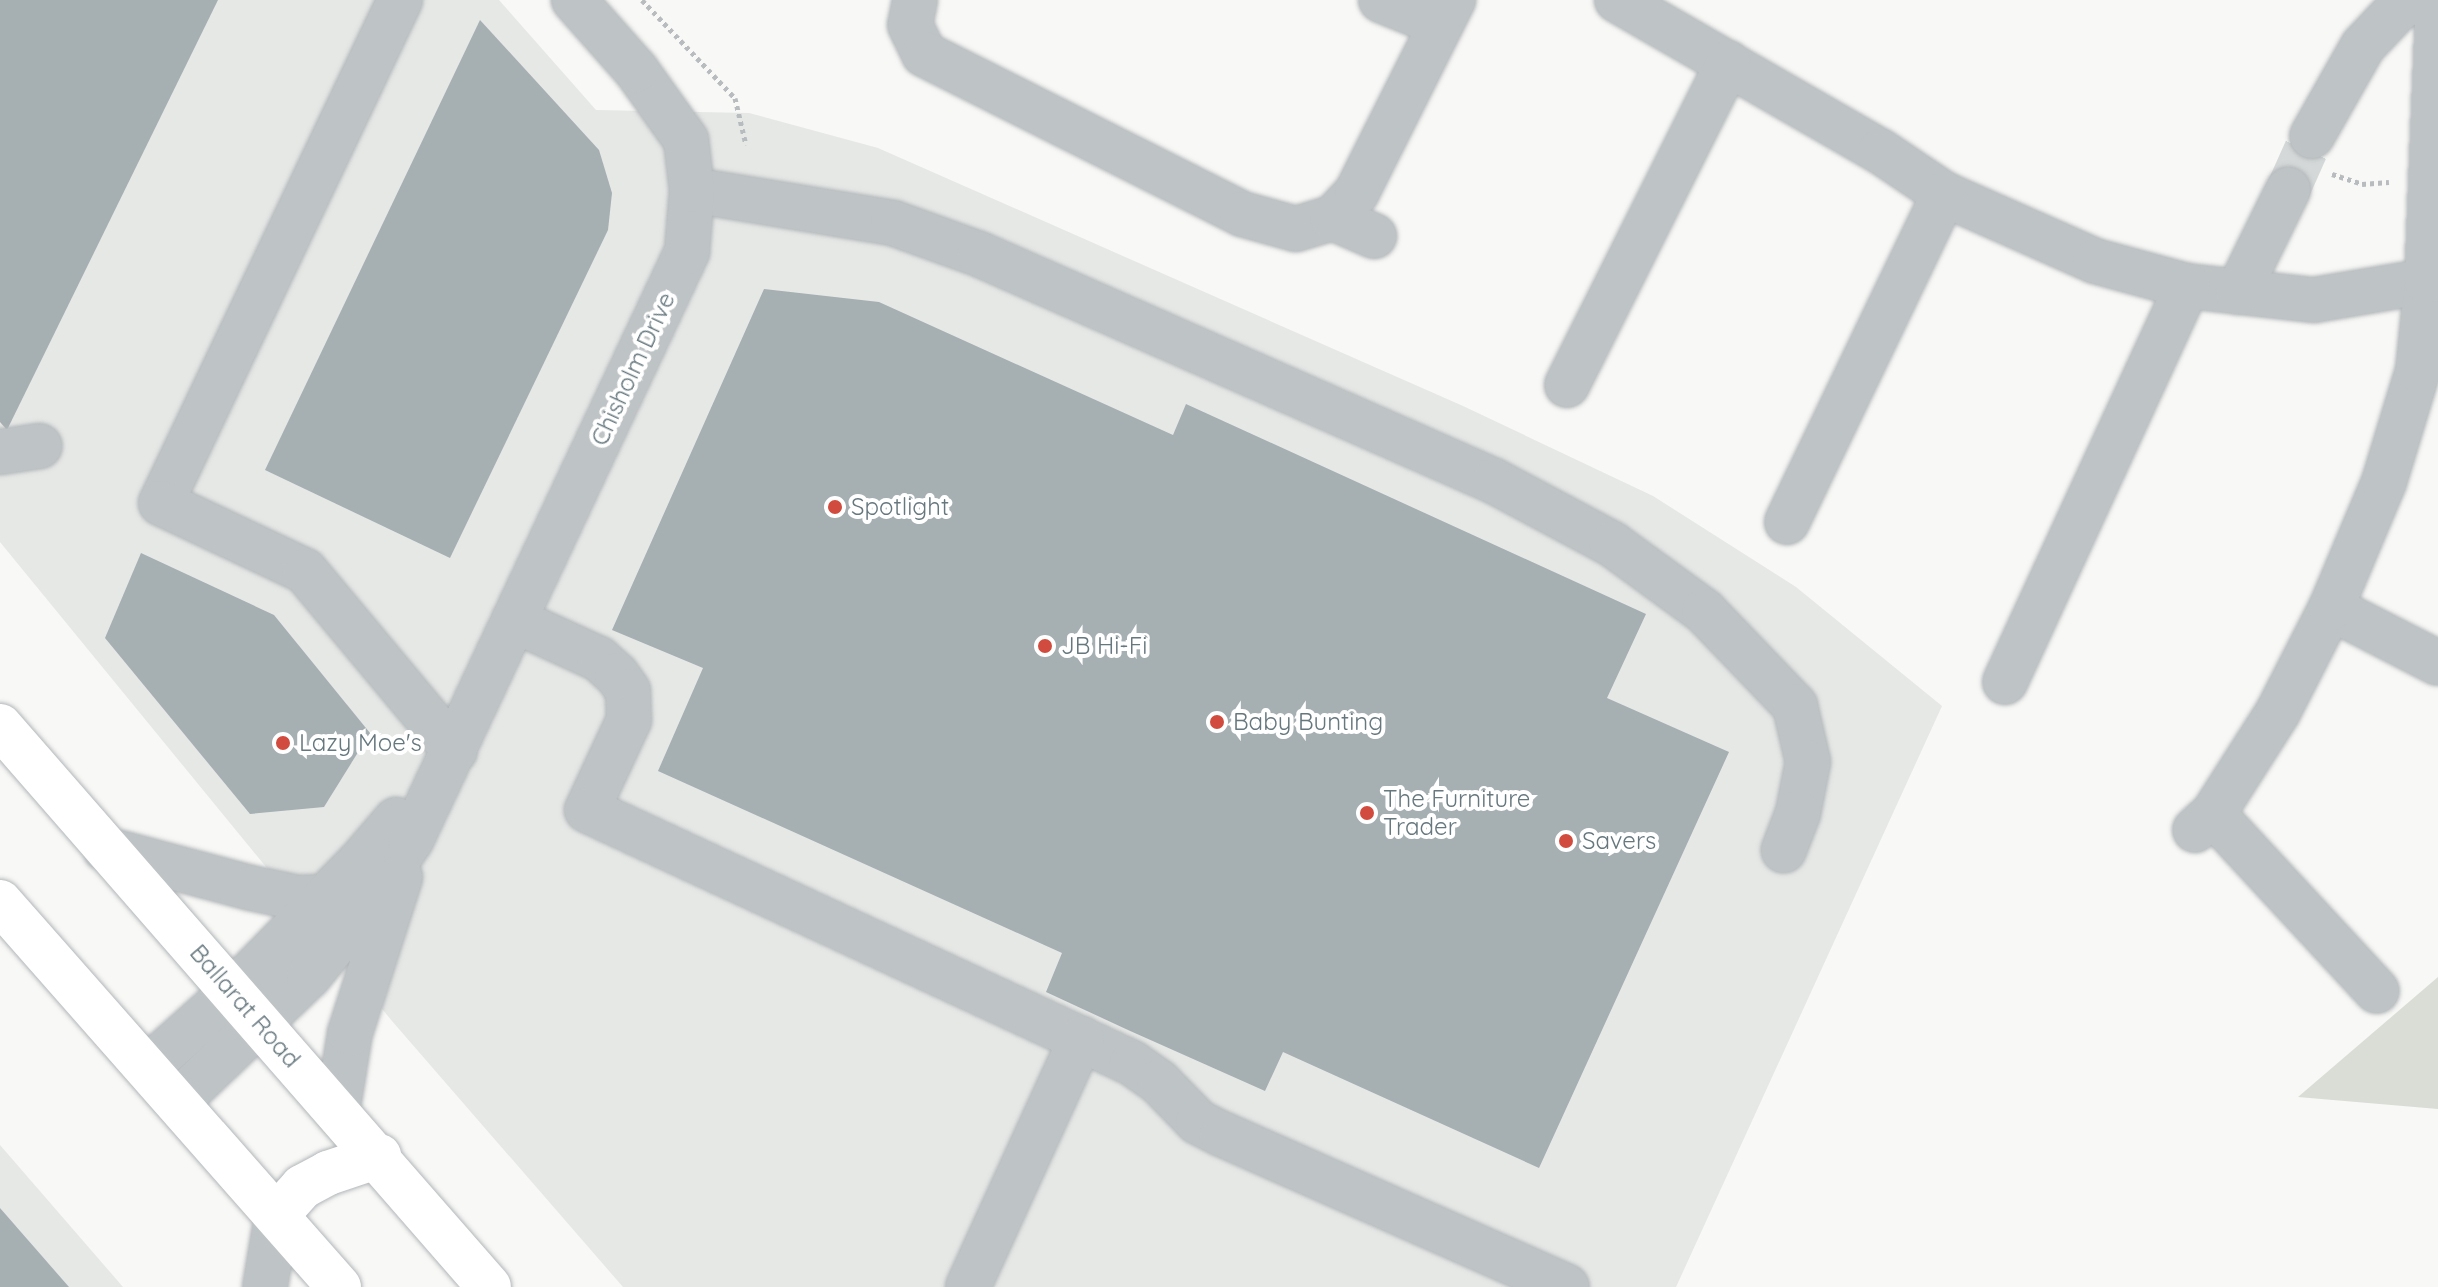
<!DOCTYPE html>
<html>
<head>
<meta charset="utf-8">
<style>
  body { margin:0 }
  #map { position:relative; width:2438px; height:1287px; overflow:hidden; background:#f8f8f6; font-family:Quicksand,sans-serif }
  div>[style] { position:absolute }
  .built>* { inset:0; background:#e6e8e6 }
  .green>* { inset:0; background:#d9ddd6 }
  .building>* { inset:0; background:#a6afb2 }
  .minor-tunnel>* { height:44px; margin-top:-22px; transform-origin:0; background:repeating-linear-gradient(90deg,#d4d8d8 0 44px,transparent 0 66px) }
  .path>* { height:5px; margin-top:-2.5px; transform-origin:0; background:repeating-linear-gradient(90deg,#b8bcbe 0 4px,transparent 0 8px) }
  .roads { filter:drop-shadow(0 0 2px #b2b6b9) drop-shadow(0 0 2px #b2b6b9) }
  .minor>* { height:44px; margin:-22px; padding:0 22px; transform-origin:22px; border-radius:22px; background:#bec3c5 }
  .highway>* { height:44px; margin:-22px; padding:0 22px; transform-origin:22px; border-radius:22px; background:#fff }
  .dots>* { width:22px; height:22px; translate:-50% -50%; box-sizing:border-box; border:4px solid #fff; border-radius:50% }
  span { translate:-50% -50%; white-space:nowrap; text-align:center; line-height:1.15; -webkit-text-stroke:8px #fff; paint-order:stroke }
  .street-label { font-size:24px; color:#66777e }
  .poi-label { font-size:24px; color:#66777e }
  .left { translate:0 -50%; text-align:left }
</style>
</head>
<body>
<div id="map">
  <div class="built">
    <i style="clip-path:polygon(0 0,499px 0,596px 110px,749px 113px,878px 148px,1463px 406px,1653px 496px,1796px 587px,1942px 706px,1676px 1287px,623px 1287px,392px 1021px,0 542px)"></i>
    <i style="clip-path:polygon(0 1145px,123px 1287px,0 1287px)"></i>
  </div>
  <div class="green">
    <i style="clip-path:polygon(2438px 977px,2438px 1109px,2298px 1097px)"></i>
  </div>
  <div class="building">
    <i style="clip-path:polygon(0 0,218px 0,7px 430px,0 422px)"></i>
    <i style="clip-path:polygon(480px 20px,599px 150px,612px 193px,608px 230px,450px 558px,265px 470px)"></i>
    <i style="clip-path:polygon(764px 289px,879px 302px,1173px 435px,1186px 404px,1646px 614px,1607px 698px,1729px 752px,1539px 1168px,1283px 1052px,1265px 1091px,1128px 1030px,1046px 992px,1062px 953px,658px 771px,703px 668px,612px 630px)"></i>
    <i style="clip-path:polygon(141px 553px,274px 615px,370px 733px,324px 807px,250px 814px,105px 638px)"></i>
    <i style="clip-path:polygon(0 1208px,69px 1287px,0 1287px)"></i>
  </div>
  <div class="minor-tunnel">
    <i style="left:2288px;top:190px;width:59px;rotate:-66deg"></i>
  </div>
  <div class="path">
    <i style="left:642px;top:0;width:135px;rotate:46.5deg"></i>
    <i style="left:735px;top:98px;width:48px;rotate:76.8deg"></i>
    <i style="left:2332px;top:174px;width:32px;rotate:18deg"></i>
    <i style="left:2362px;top:184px;width:27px;rotate:-4deg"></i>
  </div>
  <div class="roads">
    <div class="minor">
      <i style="left:400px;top:0;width:557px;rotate:115.41deg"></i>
      <i style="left:161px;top:503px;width:159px;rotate:25.3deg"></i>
      <i style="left:305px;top:571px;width:234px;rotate:50.2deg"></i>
      <i style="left:915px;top:0;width:25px;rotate:101deg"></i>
      <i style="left:910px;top:25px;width:32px;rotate:64deg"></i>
      <i style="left:924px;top:54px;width:356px;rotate:26.7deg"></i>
      <i style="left:1242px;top:214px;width:56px;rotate:15.5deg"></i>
      <i style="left:1296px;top:229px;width:39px;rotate:-17deg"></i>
      <i style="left:1333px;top:218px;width:35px;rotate:-47deg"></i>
      <i style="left:1357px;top:192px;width:215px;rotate:-63.4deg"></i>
      <i style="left:1381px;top:0;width:64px;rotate:22.1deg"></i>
      <i style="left:1617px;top:0;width:303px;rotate:29.9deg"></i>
      <i style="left:1880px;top:151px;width:77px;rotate:33.9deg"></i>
      <i style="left:1944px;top:194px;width:165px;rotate:23.9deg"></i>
      <i style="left:2095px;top:261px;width:95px;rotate:15.2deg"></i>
      <i style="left:2187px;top:286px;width:128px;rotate:6.3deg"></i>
      <i style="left:2314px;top:300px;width:115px;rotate:-9.5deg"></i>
      <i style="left:2312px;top:136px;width:103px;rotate:-60.5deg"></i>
      <i style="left:2363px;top:46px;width:48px;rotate:-46.7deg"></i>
      <i style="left:2396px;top:11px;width:19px;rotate:-35deg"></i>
      <i style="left:692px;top:190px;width:204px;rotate:9.3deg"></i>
      <i style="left:893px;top:223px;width:91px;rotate:19.8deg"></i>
      <i style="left:979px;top:254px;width:563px;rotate:23.79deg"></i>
      <i style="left:1494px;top:481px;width:134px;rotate:28.1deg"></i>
      <i style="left:1612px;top:544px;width:114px;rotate:36.1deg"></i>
      <i style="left:1704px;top:611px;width:132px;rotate:46.2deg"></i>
      <i style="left:1795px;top:706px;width:57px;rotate:76.9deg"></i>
      <i style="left:1808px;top:762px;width:52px;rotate:101.1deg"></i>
      <i style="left:1798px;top:813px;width:40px;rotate:111deg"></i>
      <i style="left:1333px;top:218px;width:45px;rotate:23.7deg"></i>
      <i style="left:2238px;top:292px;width:114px;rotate:-63.9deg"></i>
      <i style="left:1567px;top:385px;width:360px;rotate:-63.4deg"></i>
      <i style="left:0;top:452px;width:40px;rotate:-8.5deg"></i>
      <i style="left:1787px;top:522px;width:364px;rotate:-64.4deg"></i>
      <i style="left:2331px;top:608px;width:120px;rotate:27.2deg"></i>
      <i style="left:514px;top:620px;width:94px;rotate:24.6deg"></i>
      <i style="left:599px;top:659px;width:24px;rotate:42deg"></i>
      <i style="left:617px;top:675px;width:19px;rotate:55deg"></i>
      <i style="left:628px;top:691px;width:29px;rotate:88deg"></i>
      <i style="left:629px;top:720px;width:99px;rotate:115deg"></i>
      <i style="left:587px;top:810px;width:601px;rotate:24.9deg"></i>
      <i style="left:1132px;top:1063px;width:33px;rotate:35deg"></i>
      <i style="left:1159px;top:1082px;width:56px;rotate:45.7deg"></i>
      <i style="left:1198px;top:1122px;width:27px;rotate:27deg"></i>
      <i style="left:1222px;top:1134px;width:377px;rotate:23.9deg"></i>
      <i style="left:2005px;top:682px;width:436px;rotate:-65.3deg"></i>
      <i style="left:2213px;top:814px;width:241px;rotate:47.2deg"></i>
      <i style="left:2195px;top:830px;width:24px;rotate:-42deg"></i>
      <i style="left:2213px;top:814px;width:121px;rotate:-57.5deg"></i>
      <i style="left:2278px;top:712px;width:117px;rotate:-63deg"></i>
      <i style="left:2331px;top:608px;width:137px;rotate:-67.2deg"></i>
      <i style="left:2384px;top:482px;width:117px;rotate:-73.1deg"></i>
      <i style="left:2418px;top:370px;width:89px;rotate:-84.2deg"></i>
      <i style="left:2427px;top:281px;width:273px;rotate:-87.7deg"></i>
      <i style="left:105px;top:849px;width:151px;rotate:15deg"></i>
      <i style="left:251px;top:888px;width:48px;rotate:12deg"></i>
      <i style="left:298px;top:898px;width:28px;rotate:-2deg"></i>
      <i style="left:147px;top:1068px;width:115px;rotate:-41.8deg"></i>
      <i style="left:233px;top:991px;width:180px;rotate:-45.5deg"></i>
      <i style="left:359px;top:863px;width:57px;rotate:-49.3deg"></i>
      <i style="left:177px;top:1102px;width:182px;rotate:-43.7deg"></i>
      <i style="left:309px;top:976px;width:85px;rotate:-50.7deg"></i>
      <i style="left:363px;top:910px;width:85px;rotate:-55.6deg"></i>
      <i style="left:411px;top:840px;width:650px;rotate:-64.86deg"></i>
      <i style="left:687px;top:252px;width:62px;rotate:-85.4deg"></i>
      <i style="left:692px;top:190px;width:50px;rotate:-96.8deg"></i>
      <i style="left:686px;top:140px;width:86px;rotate:-125.5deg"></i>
      <i style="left:636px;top:70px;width:94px;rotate:-131.5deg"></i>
      <i style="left:337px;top:1113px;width:81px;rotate:-80.8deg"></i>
      <i style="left:350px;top:1033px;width:164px;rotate:-72.2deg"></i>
      <i style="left:265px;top:1287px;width:73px;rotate:-80.5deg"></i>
      <i style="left:968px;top:1287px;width:273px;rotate:-65.5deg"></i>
    </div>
    <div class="highway">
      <i style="left:0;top:726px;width:744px;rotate:48.92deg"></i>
      <i style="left:0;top:902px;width:513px;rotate:48.64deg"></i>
      <i style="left:277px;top:1215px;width:38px;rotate:-48deg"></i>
      <i style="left:302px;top:1187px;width:30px;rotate:-28deg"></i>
      <i style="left:328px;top:1173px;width:54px;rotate:-18.4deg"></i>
    </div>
  </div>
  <div class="dots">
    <i style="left:835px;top:507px;background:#d14c3e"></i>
    <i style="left:1045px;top:646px;background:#d14c3e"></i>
    <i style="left:1217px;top:722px;background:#d14c3e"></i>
    <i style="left:283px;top:743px;background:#d14c3e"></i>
    <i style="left:1367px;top:813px;background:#d14c3e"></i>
    <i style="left:1566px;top:841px;background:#d14c3e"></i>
  </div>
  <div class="street-label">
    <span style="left:633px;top:369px;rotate:-65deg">Chisholm Drive</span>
    <span style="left:245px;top:1006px;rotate:49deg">Ballarat Road</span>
  </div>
  <div class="poi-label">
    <span class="left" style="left:851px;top:507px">Spotlight</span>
    <span class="left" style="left:1061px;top:646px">JB Hi-Fi</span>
    <span class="left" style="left:1233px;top:722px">Baby Bunting</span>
    <span class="left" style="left:299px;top:743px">Lazy Moe's</span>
    <span class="left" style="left:1383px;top:813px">The Furniture<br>Trader</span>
    <span class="left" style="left:1582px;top:841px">Savers</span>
  </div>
</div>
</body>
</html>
